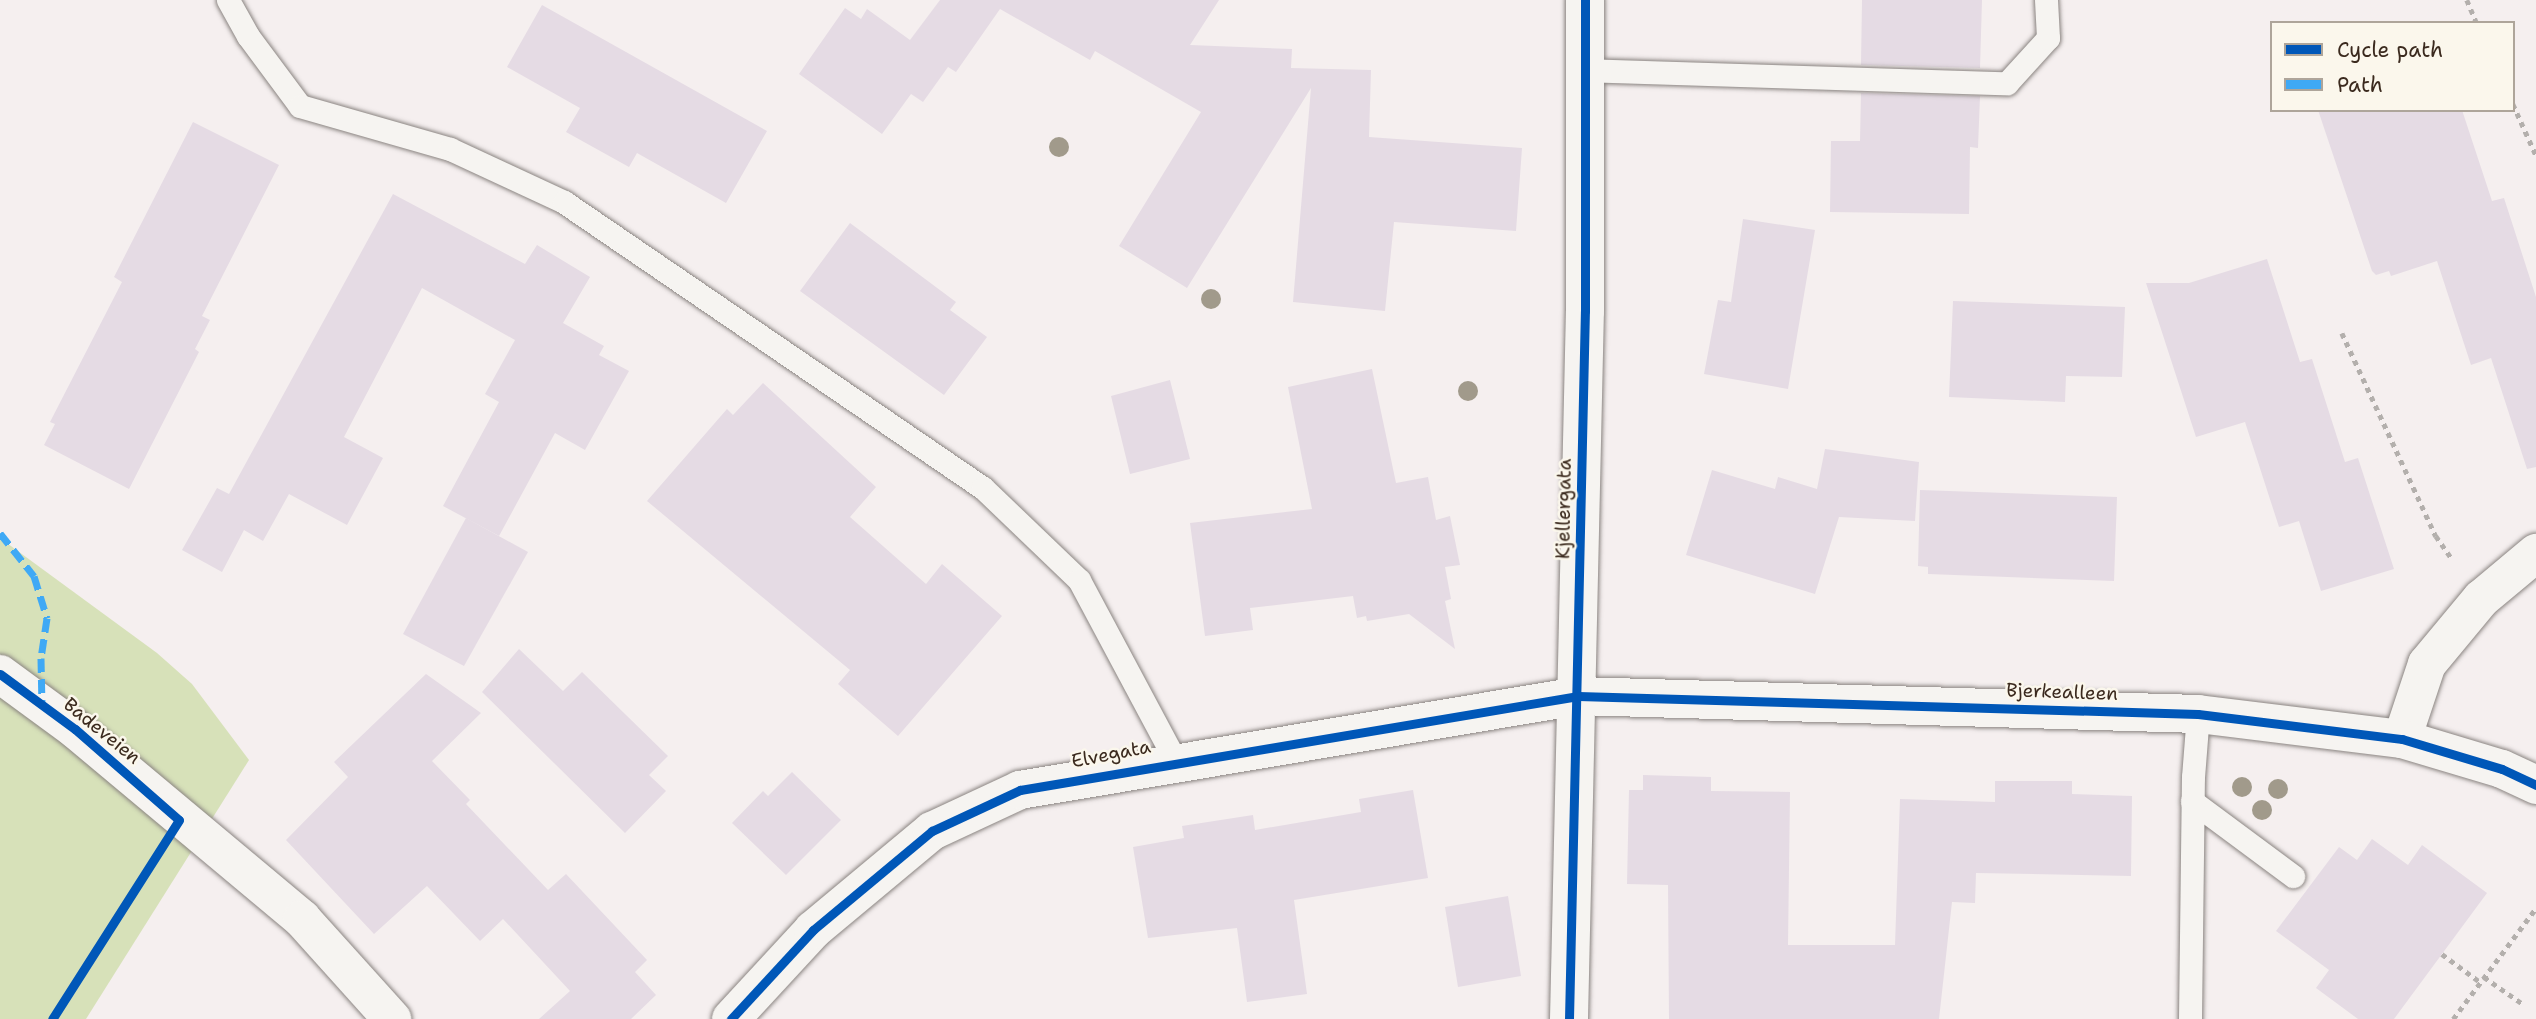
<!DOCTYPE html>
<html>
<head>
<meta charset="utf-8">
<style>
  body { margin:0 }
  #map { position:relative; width:2536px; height:1019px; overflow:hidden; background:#f5efef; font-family:"Shantell Sans",sans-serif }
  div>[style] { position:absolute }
  .green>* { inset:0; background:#d7e1b9 }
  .building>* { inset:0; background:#e5dbe4 }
  .path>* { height:4.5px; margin-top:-2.25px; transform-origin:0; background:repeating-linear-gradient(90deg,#b3afac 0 5px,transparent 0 10px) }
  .roads { filter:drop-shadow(0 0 2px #8a8481) drop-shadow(0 0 2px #8a8481) }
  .lane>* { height:23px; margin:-11.5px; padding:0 11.5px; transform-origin:11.5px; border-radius:11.5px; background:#f6f4f1 }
  .street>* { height:38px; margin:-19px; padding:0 19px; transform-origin:19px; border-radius:19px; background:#f6f4f1 }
  .quiet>* { height:7px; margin-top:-3.5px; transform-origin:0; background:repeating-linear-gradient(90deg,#3fa9f5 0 14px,transparent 0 21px) }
  .cycleway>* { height:9px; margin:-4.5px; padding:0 4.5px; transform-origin:4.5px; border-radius:4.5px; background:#0057b8 }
  .trees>* { width:20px; height:20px; margin:-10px; border-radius:50%; background:#a19a8b }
  span { translate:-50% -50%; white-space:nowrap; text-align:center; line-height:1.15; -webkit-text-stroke:5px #fbf7ec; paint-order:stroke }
  .street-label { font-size:19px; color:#3b2a1e }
  .legend { position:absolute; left:2270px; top:21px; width:245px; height:91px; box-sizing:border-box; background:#fbf7ec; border:2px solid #aea59a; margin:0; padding:9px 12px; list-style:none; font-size:21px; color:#3b2a1e }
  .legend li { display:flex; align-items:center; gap:14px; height:35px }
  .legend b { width:35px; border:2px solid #aea59a }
</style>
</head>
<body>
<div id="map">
  <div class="green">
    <i style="clip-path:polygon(0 538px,157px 653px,192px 684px,249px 760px,86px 1019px,0 1019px)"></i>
  </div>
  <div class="building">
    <i style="clip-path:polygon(940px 0,1219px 0,1190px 45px,1292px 49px,1291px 68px,1371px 70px,1369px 137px,1522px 148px,1516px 231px,1394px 222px,1385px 311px,1293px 302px,1311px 88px,1187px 288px,1119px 246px,1201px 112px,1095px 51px,1090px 60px,1000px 9px,956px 72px,948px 67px,923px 102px,911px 94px,882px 134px,799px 74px,845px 8px,861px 19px,867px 9px,910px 40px)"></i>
    <i style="clip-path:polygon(1862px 0,1982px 0,1980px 68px,1861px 65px)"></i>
    <i style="clip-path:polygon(542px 5px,767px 131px,726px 203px,637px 153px,629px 167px,566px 132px,580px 108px,507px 67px)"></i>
    <i style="clip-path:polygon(1861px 93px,1980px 96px,1978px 148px,1970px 147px,1969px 214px,1830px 212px,1831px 141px,1860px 141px)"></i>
    <i style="clip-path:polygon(2318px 110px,2462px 110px,2492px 201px,2504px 198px,2536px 297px,2536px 467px,2527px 469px,2491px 358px,2471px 365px,2437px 261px,2391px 276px,2389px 271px,2376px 275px,2372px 271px)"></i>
    <i style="clip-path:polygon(193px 122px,279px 165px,202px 316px,210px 320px,195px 349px,199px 352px,129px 489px,44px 445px,55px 424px,50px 422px,122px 282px,114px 277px)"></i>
    <i style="clip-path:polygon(393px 194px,525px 264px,537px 245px,590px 277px,563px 323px,604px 346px,599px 355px,629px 371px,585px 450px,555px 433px,499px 536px,443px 506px,499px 402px,485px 394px,515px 340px,422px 288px,344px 437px,383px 458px,347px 525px,289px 494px,263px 541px,244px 530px,222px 572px,182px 550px,217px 488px,229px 494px)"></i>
    <i style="clip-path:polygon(1743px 219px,1815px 230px,1788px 389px,1704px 374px,1718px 300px,1731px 302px)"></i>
    <i style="clip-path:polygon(850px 223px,956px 302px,950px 310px,987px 337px,944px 395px,800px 291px)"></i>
    <i style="clip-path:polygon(2267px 259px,2300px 362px,2312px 359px,2345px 462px,2358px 458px,2394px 569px,2321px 591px,2299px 521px,2279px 527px,2245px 422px,2196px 437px,2146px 283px,2189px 283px)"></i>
    <i style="clip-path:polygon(1953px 301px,2125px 307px,2122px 377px,2066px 376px,2065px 402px,1949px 397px)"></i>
    <i style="clip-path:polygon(1372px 369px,1396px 483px,1428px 477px,1436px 520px,1450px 516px,1460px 565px,1445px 567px,1451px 599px,1445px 601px,1455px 649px,1409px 614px,1367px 621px,1366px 616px,1357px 618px,1353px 596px,1250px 608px,1253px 630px,1205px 636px,1190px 523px,1312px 509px,1288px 387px)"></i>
    <i style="clip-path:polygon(1170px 380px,1190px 459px,1130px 474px,1111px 396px)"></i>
    <i style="clip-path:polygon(763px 383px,876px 487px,850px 517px,926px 584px,942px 564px,1002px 616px,898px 736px,838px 684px,850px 670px,647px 501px,727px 409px,733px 415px)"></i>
    <i style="clip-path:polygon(1825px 449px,1919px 462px,1915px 521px,1839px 517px,1815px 594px,1686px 555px,1712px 470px,1775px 489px,1778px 477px,1817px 489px)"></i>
    <i style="clip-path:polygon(1920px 490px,2117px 497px,2114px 581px,1928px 574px,1928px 567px,1918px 566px)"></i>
    <i style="clip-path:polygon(466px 518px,528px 552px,464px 666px,403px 634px)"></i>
    <i style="clip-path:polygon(519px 649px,563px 691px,582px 672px,668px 756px,649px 775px,666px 791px,625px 833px,482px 692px)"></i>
    <i style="clip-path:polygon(426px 674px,481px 713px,432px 761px,470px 800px,466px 804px,548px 890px,566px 874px,647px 960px,635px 972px,656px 995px,631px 1019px,539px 1019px,570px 991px,503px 919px,480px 941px,427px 886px,374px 934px,286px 840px,348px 777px,334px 762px)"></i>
    <i style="clip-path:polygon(792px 772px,841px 820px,786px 875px,732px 823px,763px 791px,768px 796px)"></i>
    <i style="clip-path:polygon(1643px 775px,1711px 777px,1711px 791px,1790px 792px,1788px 945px,1895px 945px,1900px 799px,1995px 802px,1995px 781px,2072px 781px,2072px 794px,2132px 796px,2131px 876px,1976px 873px,1975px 903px,1952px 902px,1939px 1019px,1669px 1019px,1668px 885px,1627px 884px,1629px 790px,1643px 790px)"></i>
    <i style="clip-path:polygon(1413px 790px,1428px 878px,1294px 900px,1307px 994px,1247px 1002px,1237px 928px,1148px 938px,1133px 847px,1184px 838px,1182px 826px,1253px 815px,1255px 830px,1361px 812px,1359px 799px)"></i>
    <i style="clip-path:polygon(2372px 839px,2408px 865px,2422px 845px,2487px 893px,2394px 1019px,2358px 1019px,2316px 988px,2329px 970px,2276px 931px,2339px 847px,2357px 860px)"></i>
    <i style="clip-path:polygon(1508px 896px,1521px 976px,1458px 987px,1445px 907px)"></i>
  </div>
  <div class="path">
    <i style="left:2467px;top:0;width:25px;rotate:67deg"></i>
    <i style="left:2513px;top:104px;width:56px;rotate:65.7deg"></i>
    <i style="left:2342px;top:333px;width:224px;rotate:65.2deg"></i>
    <i style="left:2436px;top:536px;width:28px;rotate:55deg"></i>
    <i style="left:2442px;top:954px;width:47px;rotate:36.4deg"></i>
    <i style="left:2484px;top:977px;width:47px;rotate:34.7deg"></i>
    <i style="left:2453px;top:1019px;width:139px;rotate:-53.2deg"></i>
  </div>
  <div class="roads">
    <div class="lane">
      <i style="left:228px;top:0;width:41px;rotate:60.9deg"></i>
      <i style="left:248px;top:36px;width:87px;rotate:53.4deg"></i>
      <i style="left:300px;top:106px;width:156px;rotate:16deg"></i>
      <i style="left:450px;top:149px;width:126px;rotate:24.9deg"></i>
      <i style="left:564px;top:202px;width:507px;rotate:34.32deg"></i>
      <i style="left:983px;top:488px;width:133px;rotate:43.8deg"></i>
      <i style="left:1079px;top:580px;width:204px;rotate:61.9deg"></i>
      <i style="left:1584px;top:70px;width:423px;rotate:1.8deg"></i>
      <i style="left:2007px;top:83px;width:61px;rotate:-47.7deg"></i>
      <i style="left:2048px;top:38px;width:38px;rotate:-93deg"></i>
      <i style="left:2192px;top:801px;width:126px;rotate:36.6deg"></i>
      <i style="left:2190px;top:1019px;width:242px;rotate:-89.3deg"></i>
      <i style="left:2193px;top:777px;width:63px;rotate:-85.5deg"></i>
    </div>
    <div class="street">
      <i style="left:0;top:674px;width:93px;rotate:36.3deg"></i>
      <i style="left:75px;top:729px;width:296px;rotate:39.9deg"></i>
      <i style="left:302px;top:919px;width:135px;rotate:48deg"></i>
      <i style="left:2402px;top:739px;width:79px;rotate:-71.6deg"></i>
      <i style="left:2427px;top:664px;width:85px;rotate:-50.3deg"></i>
      <i style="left:2481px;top:599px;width:72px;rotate:-39.9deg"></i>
      <i style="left:731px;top:1019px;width:121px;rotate:-47.3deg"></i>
      <i style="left:813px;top:930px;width:155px;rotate:-39.8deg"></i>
      <i style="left:932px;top:831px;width:97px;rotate:-25deg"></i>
      <i style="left:1020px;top:790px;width:566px;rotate:-9.56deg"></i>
      <i style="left:1578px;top:696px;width:620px;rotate:1.66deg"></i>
      <i style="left:2198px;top:714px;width:206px;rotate:7deg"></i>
      <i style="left:2402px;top:739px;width:104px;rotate:16.7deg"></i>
      <i style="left:2502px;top:769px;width:38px;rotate:25deg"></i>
      <i style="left:1569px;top:1019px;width:708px;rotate:-88.71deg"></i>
      <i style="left:1585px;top:311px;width:311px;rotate:-90deg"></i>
    </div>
  </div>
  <div class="quiet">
    <i style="left:0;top:533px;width:55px;rotate:51.7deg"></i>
    <i style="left:34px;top:576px;width:44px;rotate:72.8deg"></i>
    <i style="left:47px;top:618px;width:40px;rotate:98.5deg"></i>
    <i style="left:41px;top:658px;width:48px;rotate:88.8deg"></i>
  </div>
  <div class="cycleway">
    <i style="left:0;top:674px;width:93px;rotate:36.3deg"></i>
    <i style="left:75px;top:729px;width:138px;rotate:41.2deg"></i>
    <i style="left:179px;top:820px;width:236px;rotate:122.5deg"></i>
    <i style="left:731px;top:1019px;width:121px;rotate:-47.3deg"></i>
    <i style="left:813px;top:930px;width:155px;rotate:-39.8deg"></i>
    <i style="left:932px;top:831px;width:97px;rotate:-25deg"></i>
    <i style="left:1020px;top:790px;width:566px;rotate:-9.56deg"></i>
    <i style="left:1578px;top:696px;width:620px;rotate:1.66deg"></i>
    <i style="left:2198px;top:714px;width:206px;rotate:7deg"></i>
    <i style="left:2402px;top:739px;width:104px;rotate:16.7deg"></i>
    <i style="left:2502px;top:769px;width:38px;rotate:25deg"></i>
    <i style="left:1569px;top:1019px;width:708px;rotate:-88.71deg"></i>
    <i style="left:1585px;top:311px;width:311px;rotate:-90deg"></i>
  </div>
  <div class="trees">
    <i style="left:1059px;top:147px"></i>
    <i style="left:1211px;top:299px"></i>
    <i style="left:1468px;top:391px"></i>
    <i style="left:2242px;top:787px"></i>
    <i style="left:2278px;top:789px"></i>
    <i style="left:2262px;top:810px"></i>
  </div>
  <div class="street-label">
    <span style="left:1564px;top:509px;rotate:-89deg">Kjellergata</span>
    <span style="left:2062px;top:692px;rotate:2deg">Bjerkealleen</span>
    <span style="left:102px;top:731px;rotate:39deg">Badeveien</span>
    <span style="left:1111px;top:754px;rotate:-11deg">Elvegata</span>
  </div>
  <ul class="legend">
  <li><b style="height:9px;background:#0057b8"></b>Cycle path</li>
  <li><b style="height:9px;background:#3fa9f5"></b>Path</li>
  </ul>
</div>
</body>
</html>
